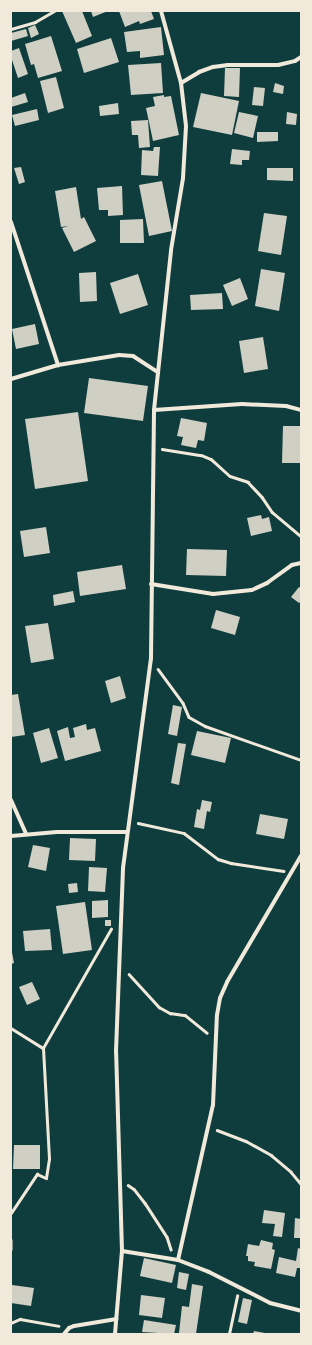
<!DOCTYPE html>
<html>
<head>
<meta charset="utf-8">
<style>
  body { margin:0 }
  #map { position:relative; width:312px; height:1345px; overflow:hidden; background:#0f3d3e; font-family:"DejaVu Sans",sans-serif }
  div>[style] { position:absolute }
  .building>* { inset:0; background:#cfcfc3 }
  .path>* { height:2.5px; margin:-1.25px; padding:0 1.25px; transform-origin:1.25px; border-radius:1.25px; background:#f1e9da }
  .minor>* { height:4px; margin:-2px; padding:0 2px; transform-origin:2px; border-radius:2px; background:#f1e9da }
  span { translate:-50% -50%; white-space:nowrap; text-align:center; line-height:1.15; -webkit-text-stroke:3px #f1e9da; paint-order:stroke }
  .frame { position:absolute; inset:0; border:12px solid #f1e9da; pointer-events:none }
</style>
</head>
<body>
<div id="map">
  <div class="building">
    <i style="clip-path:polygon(62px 11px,82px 11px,92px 36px,76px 43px)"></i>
    <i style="clip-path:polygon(91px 11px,108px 11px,93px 17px)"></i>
    <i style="clip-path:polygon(119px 11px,151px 11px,154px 19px,140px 24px,139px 21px,125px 27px)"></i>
    <i style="clip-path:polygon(35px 25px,39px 34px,31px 38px,28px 28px)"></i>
    <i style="clip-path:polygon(161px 27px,164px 55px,140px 58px,140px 51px,127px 52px,124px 32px)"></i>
    <i style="clip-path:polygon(26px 29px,28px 36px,11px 41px,11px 33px)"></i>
    <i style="clip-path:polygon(51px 36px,62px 71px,38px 78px,34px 64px,31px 65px,25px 44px)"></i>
    <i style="clip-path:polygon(111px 38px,119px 62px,84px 73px,77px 49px)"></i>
    <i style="clip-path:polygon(19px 48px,28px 74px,18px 78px,11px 57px,11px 51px)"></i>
    <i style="clip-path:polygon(161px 63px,163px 93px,131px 95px,128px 65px)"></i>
    <i style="clip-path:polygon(225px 68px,240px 68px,239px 97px,224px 96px)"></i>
    <i style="clip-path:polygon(56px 77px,64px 108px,48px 113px,40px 81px)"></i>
    <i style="clip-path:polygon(275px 83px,284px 86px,283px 94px,273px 92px)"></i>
    <i style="clip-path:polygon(254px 87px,265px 88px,263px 106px,252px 105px)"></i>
    <i style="clip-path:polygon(25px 93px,28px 102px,11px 107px,11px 98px)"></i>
    <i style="clip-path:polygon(201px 93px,239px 101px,232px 135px,193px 127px)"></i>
    <i style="clip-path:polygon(164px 95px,164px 97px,171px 96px,179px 135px,153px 141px,146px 108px,155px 106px,153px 97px)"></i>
    <i style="clip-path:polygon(118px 103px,119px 114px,100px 116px,99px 106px)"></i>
    <i style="clip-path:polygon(37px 109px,39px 120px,15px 126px,12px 115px)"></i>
    <i style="clip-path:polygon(239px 112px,258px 116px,253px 138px,234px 133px)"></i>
    <i style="clip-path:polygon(287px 112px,297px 114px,296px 125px,286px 124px)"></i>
    <i style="clip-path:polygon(148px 120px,150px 147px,139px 148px,138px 135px,132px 135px,131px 121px)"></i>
    <i style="clip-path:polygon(257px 132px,278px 132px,278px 141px,257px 142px)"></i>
    <i style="clip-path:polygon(154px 147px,160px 147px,158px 176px,141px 175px,142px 150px,153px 151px)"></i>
    <i style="clip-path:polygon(232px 149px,250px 151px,249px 160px,242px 160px,242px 165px,230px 164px)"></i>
    <i style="clip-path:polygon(21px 167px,25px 182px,19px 184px,14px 168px)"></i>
    <i style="clip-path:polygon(267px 168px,293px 168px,293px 181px,267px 180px)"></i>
    <i style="clip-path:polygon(162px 181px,172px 231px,149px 236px,139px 185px)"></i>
    <i style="clip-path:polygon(122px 186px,123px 215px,108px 216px,108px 210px,99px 210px,97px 188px)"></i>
    <i style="clip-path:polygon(76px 187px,81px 219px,84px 217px,96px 241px,74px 252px,62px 228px,68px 226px,61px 227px,55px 191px)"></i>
    <i style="clip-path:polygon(264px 213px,287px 216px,281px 255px,258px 251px)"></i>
    <i style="clip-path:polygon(143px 219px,144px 243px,120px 243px,120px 220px)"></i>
    <i style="clip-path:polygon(261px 269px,285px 273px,279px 311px,255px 306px)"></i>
    <i style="clip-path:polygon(96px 272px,97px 301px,80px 302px,79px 273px)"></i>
    <i style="clip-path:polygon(138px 274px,148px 305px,120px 314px,110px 283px)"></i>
    <i style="clip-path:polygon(240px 278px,248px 299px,232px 306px,223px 285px)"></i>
    <i style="clip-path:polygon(222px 293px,223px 309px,191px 310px,190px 295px)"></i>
    <i style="clip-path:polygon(35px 324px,39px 344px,16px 349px,12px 329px)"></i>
    <i style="clip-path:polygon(263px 337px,268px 369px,244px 373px,239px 341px)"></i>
    <i style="clip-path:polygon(89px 378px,148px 386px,143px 421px,84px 413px)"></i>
    <i style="clip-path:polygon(78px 412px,88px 481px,35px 489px,25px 419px)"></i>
    <i style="clip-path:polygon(181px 418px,207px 423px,204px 441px,198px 440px,196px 448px,181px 445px,183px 437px,177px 436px)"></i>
    <i style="clip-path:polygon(283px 426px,301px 426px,301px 463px,282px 463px)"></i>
    <i style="clip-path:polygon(261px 515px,262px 519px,269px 517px,272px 531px,251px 536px,247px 518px)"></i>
    <i style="clip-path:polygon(46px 527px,50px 553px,24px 557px,20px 531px)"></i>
    <i style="clip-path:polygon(187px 549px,227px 550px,226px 576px,186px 575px)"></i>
    <i style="clip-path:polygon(122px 565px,126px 589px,80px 596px,77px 572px)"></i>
    <i style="clip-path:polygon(299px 587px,301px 588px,301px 601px,299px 603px,291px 597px)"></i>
    <i style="clip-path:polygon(73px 591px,75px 602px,54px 606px,53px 595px)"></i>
    <i style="clip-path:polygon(216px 610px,240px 617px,235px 635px,211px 628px)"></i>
    <i style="clip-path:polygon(48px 623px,54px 659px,31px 663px,25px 626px)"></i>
    <i style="clip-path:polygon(120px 676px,126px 698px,111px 703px,105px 681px)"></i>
    <i style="clip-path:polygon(18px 694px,25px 735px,11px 737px,11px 695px)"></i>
    <i style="clip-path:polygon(173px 705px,182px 707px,177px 736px,168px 734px)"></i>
    <i style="clip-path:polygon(86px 724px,87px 730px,95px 728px,101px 751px,65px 761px,57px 731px,68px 727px,70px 738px,75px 737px,73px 728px)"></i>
    <i style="clip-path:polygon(49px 728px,58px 758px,41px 763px,33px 733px)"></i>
    <i style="clip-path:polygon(197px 731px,231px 738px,225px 763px,191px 755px)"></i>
    <i style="clip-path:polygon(178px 743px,186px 744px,179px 785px,171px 783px)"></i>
    <i style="clip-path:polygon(202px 800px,212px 802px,210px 812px,207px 811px,204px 829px,194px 827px,197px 809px,200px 810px)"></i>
    <i style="clip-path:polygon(260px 814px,288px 819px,284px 839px,256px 834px)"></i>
    <i style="clip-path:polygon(70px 838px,96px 839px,95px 861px,69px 860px)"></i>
    <i style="clip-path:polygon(33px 845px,50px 848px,46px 871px,28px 867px)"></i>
    <i style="clip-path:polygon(89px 867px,107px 868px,105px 892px,88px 891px)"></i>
    <i style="clip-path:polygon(77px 883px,78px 892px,69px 893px,68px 884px)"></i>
    <i style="clip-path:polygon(108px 900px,108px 917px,92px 918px,92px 901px)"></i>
    <i style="clip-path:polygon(85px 902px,92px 950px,63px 954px,56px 906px)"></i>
    <i style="clip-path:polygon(105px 920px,111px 920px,111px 926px,105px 926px)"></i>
    <i style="clip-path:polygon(50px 929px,52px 950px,25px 951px,23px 931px)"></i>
    <i style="clip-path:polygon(11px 947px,14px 963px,11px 964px)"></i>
    <i style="clip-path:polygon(32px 982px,40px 999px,27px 1005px,19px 987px)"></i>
    <i style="clip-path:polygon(14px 1145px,40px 1145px,40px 1169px,13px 1169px)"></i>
    <i style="clip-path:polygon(264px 1210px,285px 1213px,282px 1237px,273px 1236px,275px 1224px,262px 1223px)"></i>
    <i style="clip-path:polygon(295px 1218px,301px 1219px,301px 1238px,294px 1238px)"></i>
    <i style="clip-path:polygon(261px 1240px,273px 1243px,272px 1249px,275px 1250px,271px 1269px,254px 1266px,255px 1262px,248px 1261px,248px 1256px,246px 1256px,248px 1244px,259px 1246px)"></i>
    <i style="clip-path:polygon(298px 1248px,301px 1249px,301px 1268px,297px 1268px,295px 1277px,276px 1273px,279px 1257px,296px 1261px)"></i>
    <i style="clip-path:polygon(144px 1258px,176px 1265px,172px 1283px,140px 1276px)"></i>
    <i style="clip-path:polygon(179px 1272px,189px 1274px,186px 1290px,177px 1288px)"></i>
    <i style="clip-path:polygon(192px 1284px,203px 1286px,196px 1334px,179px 1333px,182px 1306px,189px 1307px)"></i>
    <i style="clip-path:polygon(12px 1285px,34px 1288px,31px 1306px,11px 1303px)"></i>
    <i style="clip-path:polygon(141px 1295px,165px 1298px,162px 1318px,139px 1315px)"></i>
    <i style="clip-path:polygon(243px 1298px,252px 1300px,247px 1324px,238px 1322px)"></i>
    <i style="clip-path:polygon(144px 1320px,176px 1325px,174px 1334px,142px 1332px)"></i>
    <i style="clip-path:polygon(254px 1331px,265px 1333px,264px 1334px,253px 1334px)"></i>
  </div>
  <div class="path">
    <i style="left:11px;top:29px;width:25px;rotate:-16deg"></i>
    <i style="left:35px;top:22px;width:22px;rotate:-30deg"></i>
    <i style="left:162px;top:449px;width:39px;rotate:9deg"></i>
    <i style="left:201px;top:455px;width:11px;rotate:22deg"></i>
    <i style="left:211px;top:459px;width:25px;rotate:42deg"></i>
    <i style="left:230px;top:476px;width:19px;rotate:18deg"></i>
    <i style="left:248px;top:482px;width:21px;rotate:47deg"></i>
    <i style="left:262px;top:497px;width:18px;rotate:56deg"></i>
    <i style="left:272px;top:512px;width:38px;rotate:40deg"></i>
    <i style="left:158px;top:669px;width:42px;rotate:53.7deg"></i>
    <i style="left:183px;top:703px;width:15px;rotate:67deg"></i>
    <i style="left:189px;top:717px;width:18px;rotate:29deg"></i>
    <i style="left:205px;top:726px;width:102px;rotate:19.5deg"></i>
    <i style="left:138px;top:823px;width:47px;rotate:12.3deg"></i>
    <i style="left:184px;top:833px;width:43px;rotate:37.4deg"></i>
    <i style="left:218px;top:859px;width:14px;rotate:17deg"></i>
    <i style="left:231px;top:863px;width:53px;rotate:8.7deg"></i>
    <i style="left:129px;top:974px;width:45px;rotate:47.7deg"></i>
    <i style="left:159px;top:1007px;width:13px;rotate:29deg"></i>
    <i style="left:170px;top:1013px;width:15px;rotate:8deg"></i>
    <i style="left:185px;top:1015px;width:28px;rotate:39deg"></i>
    <i style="left:11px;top:1028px;width:38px;rotate:32deg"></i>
    <i style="left:217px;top:1130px;width:31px;rotate:21deg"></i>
    <i style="left:246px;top:1141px;width:29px;rotate:29deg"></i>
    <i style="left:271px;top:1155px;width:26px;rotate:40deg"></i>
    <i style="left:291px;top:1172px;width:16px;rotate:50deg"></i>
    <i style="left:128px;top:1185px;width:7px;rotate:34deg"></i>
    <i style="left:134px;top:1189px;width:18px;rotate:52deg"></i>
    <i style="left:145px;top:1203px;width:40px;rotate:57.1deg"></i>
    <i style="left:167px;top:1237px;width:13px;rotate:72deg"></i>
    <i style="left:11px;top:1213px;width:47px;rotate:-56.3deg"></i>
    <i style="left:37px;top:1174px;width:10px;rotate:24deg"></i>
    <i style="left:46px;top:1178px;width:19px;rotate:-81deg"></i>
    <i style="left:49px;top:1159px;width:111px;rotate:-93.1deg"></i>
    <i style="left:43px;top:1048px;width:137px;rotate:-60.3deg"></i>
    <i style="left:11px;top:1240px;width:9px;rotate:90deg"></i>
    <i style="left:11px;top:1323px;width:10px;rotate:-24deg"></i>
    <i style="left:20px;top:1319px;width:39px;rotate:10deg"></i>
    <i style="left:229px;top:1334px;width:39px;rotate:-78deg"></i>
  </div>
  <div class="minor">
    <i style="left:181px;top:83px;width:21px;rotate:-31deg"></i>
    <i style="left:199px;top:72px;width:15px;rotate:-20deg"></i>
    <i style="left:213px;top:67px;width:15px;rotate:-8deg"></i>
    <i style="left:228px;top:65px;width:50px"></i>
    <i style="left:278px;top:65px;width:17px;rotate:-13deg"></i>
    <i style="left:295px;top:61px;width:7px;rotate:-34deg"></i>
    <i style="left:11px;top:222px;width:151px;rotate:71.8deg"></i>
    <i style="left:11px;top:379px;width:49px;rotate:-16.6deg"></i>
    <i style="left:58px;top:365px;width:62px;rotate:-9.3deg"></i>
    <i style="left:119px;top:355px;width:14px;rotate:4deg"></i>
    <i style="left:133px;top:356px;width:30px;rotate:33deg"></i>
    <i style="left:154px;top:410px;width:88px;rotate:-3.9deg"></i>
    <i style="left:242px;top:404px;width:44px;rotate:2.6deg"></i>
    <i style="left:286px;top:406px;width:16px;rotate:15deg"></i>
    <i style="left:151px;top:584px;width:63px;rotate:9.2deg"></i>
    <i style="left:213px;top:594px;width:39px;rotate:-6deg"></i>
    <i style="left:252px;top:590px;width:17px;rotate:-25deg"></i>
    <i style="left:267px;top:583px;width:31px;rotate:-36deg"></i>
    <i style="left:292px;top:565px;width:9px;rotate:-13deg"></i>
    <i style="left:11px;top:800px;width:37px;rotate:66deg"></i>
    <i style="left:11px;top:836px;width:46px;rotate:-5deg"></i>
    <i style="left:57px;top:832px;width:69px"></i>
    <i style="left:122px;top:1251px;width:57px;rotate:9.1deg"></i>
    <i style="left:178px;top:1260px;width:33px;rotate:21deg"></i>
    <i style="left:209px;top:1272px;width:68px;rotate:26.9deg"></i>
    <i style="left:270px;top:1303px;width:32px;rotate:14deg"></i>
    <i style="left:178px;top:1260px;width:159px;rotate:-77.3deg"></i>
    <i style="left:213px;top:1105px;width:90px;rotate:-87.5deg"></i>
    <i style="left:217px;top:1015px;width:17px;rotate:-80deg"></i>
    <i style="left:220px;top:998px;width:17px;rotate:-66deg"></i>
    <i style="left:227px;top:982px;width:146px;rotate:-59.6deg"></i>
    <i style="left:64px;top:1334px;width:8px;rotate:-50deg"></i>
    <i style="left:69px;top:1328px;width:5px;rotate:-22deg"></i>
    <i style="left:74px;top:1326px;width:43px;rotate:-9.5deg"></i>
    <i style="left:115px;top:1334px;width:83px;rotate:-85.2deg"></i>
    <i style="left:122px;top:1251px;width:200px;rotate:-91.7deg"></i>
    <i style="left:116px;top:1051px;width:183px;rotate:-87.8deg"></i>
    <i style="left:123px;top:868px;width:212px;rotate:-82.4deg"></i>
    <i style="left:151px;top:658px;width:248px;rotate:-89.3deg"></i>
    <i style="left:154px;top:410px;width:161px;rotate:-83.9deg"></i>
    <i style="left:171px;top:250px;width:73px;rotate:-80.5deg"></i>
    <i style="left:183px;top:178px;width:52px;rotate:-86.7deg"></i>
    <i style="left:186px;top:126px;width:43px;rotate:-96.6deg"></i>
    <i style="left:181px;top:83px;width:75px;rotate:-105.5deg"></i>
  </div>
  <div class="frame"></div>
</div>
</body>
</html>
